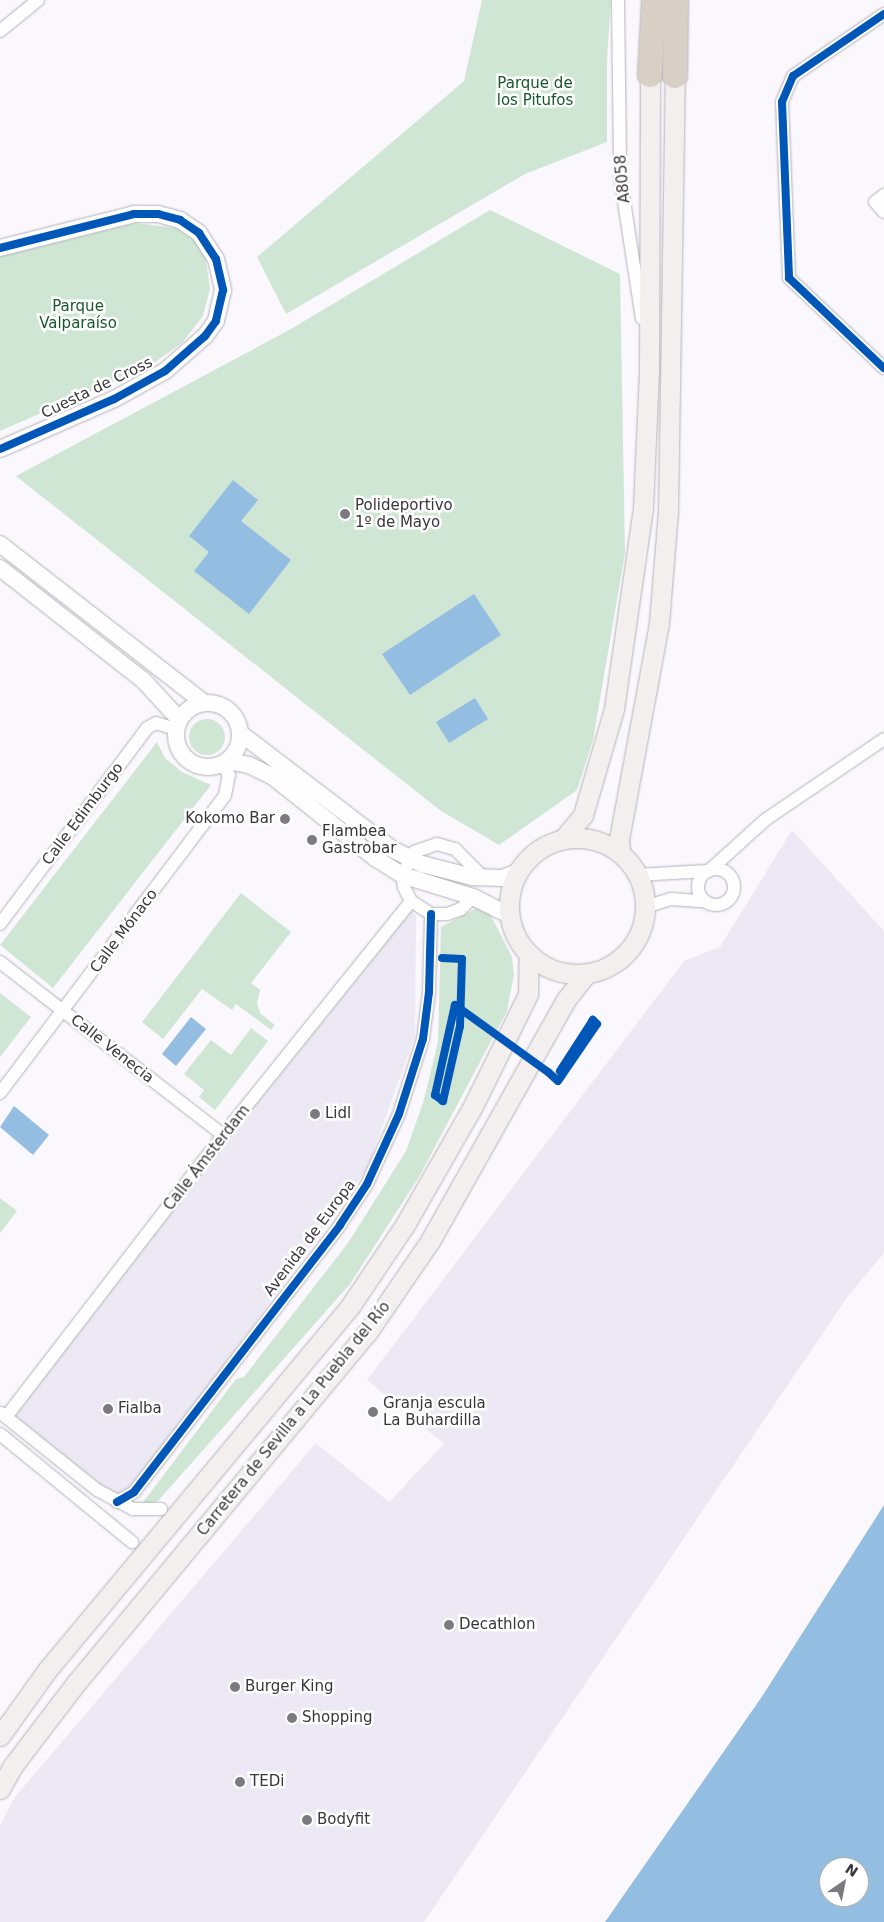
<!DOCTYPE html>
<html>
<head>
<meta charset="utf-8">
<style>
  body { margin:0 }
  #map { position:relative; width:884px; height:1922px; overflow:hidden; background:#faf7fd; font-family:"DejaVu Sans",sans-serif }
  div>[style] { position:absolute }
  .commercial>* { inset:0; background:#ece9f4 }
  .green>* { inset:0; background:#d0e6d4 }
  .round { border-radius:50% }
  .water>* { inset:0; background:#93bee1 }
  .roads { filter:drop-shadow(0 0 1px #b5b3b8) drop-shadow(0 0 1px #b5b3b8) }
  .minor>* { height:12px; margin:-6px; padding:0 6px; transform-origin:6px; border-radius:6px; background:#fefeff }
  .minor>.ring { margin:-6px; padding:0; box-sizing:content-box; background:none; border:12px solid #fefeff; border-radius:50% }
  .tertiary>* { height:16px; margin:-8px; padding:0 8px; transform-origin:8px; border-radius:8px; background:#fefeff }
  .tertiary>.ring { margin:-8px; padding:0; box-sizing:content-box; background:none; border:16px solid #fefeff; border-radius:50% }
  .secondary>* { height:19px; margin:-9.5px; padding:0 9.5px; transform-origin:9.5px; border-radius:9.5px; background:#f2efee }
  .secondary>.ring { margin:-9.5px; padding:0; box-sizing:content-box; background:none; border:19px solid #f2efee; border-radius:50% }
  .motorway>* { height:24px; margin:-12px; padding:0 12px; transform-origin:12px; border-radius:12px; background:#d8cfc6 }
  .cycleway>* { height:8px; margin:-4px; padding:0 4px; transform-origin:4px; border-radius:4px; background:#0057b8 }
  .dots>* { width:14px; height:14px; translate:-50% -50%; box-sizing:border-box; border:2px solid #fff; border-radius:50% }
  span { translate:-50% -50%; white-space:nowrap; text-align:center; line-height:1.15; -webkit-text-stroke:5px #fff; paint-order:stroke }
  .park-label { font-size:15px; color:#155728 }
  .street-label { font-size:15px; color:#39363b }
  .poi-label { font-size:15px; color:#39363b }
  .left { translate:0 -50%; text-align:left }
  .right { translate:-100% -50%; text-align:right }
  .north { position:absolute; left:819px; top:1857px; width:50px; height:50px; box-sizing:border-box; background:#fff; border:1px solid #b0afb1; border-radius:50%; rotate:33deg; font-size:14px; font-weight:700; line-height:20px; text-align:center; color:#39363b }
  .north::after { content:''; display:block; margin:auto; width:18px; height:22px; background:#7d7a7f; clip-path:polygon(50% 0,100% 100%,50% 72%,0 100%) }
</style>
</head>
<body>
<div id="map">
  <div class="commercial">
    <i style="clip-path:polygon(792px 830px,884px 931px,884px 1253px,848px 1296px,424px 1922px,0 1922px,0 1825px,15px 1797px,316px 1443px,389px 1502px,444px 1444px,367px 1380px,684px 961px,720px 947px)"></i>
    <i style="clip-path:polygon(404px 903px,416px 916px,415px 1036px,367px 1169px,118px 1511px,1px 1413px)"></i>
  </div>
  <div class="green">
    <i style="clip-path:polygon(482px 0,611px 0,607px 60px,607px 142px,525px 174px,286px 314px,257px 257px,464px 81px)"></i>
    <i style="clip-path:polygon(490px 210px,620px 274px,625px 553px,593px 740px,577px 790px,499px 845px,441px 811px,16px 476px,291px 329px)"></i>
    <i style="clip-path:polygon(136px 223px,176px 228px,194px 240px,205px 253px,210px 289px,203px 316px,182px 343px,151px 365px,0 431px,0 256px)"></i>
    <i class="round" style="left:189px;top:719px;width:36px;height:36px"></i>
    <i style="clip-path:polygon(157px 742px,165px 758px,182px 772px,211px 785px,53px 988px,0 945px)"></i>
    <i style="clip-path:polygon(241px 893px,291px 932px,251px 983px,260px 990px,257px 1003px,260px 1013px,275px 1025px,271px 1030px,236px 1004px,232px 1010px,202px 989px,163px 1039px,142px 1022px)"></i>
    <i style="clip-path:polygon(477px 908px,490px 914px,512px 957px,514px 975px,507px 1011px,419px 1177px,350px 1284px,158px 1501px,141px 1505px,236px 1379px,244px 1377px,348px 1243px,406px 1151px,423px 1103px,438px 1042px,441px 927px)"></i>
    <i style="clip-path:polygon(0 993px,31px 1017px,0 1057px)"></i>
    <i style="clip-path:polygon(251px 1028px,268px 1041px,215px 1110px,199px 1097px,204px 1090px,184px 1074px,211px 1040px,231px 1055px)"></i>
    <i style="clip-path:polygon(0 1198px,17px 1211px,0 1233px)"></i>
  </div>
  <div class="water">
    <i style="clip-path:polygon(233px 480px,258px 500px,241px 521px,291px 560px,249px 614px,194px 571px,209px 552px,189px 536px)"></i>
    <i style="clip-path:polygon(474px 594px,501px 635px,410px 695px,382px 654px)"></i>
    <i style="clip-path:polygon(475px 698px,488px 719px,449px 743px,436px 722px)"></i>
    <i style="clip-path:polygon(191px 1017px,206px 1029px,176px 1066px,162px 1054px)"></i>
    <i style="clip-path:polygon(14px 1106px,49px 1135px,33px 1155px,0 1127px)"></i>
    <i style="clip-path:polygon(evenodd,884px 1505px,884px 1922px,605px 1922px,761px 1698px,884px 1505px,829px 1867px,859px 1867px,859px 1897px,829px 1897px,829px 1867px)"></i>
  </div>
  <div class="roads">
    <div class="minor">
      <i style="left:618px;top:0;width:175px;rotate:89.3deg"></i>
      <i style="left:620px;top:175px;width:145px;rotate:81.3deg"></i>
      <i style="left:884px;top:14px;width:110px;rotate:145.7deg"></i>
      <i style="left:793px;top:76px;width:28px;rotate:113deg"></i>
      <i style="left:782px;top:102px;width:176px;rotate:87.7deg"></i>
      <i style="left:789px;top:278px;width:131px;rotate:43.5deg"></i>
      <i style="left:0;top:31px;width:49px;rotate:-39.2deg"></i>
      <i style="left:884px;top:195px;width:11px;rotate:142deg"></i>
      <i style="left:875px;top:202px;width:13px;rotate:48deg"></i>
      <i class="ring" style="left:698px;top:869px;width:24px;height:24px"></i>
      <i style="left:711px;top:869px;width:73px;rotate:-42.2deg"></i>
      <i style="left:765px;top:820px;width:144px;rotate:-34.2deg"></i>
      <i style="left:637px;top:875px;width:71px;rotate:-3.2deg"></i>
      <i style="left:473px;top:897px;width:17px;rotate:135deg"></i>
      <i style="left:461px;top:909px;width:15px;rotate:160deg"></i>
      <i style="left:447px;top:914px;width:16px;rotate:180deg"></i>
      <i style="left:431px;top:914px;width:24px;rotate:-147deg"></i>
      <i style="left:411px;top:901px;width:16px;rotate:-117deg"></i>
      <i style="left:404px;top:887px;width:12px;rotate:-99deg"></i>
      <i style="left:402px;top:875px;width:26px;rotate:-62deg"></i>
      <i style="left:414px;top:852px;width:24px;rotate:-19deg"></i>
      <i style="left:437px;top:844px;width:19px;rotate:16deg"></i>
      <i style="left:455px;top:849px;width:40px;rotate:45deg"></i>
      <i style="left:645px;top:907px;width:27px;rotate:-17deg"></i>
      <i style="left:671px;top:899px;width:32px;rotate:4deg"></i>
      <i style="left:0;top:924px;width:245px;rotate:-53.1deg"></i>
      <i style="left:147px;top:728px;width:10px;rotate:-29deg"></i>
      <i style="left:156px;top:723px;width:21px;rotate:17deg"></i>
      <i style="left:0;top:962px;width:282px;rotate:37.8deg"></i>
      <i style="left:0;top:1093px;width:373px;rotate:-52.9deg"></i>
      <i style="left:225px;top:795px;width:20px;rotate:-79deg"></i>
      <i style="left:229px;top:775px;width:13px;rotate:-122deg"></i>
      <i style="left:1px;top:1413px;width:123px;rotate:38.7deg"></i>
      <i style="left:97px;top:1490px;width:41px;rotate:27.8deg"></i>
      <i style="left:133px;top:1509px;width:28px"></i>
      <i style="left:6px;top:1417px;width:356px;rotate:-52.4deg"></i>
      <i style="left:223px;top:1135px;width:300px;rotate:-51.2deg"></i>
      <i style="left:0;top:1434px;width:171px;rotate:39.3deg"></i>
      <i style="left:117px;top:1502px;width:20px;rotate:-30deg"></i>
      <i style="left:134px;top:1492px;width:337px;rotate:-52.3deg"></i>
      <i style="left:340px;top:1225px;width:49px;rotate:-56.6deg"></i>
      <i style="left:367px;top:1184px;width:77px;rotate:-65.4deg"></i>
      <i style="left:399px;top:1114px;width:79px;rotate:-72.3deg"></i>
      <i style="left:423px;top:1039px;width:47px;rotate:-82.7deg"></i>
      <i style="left:429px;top:992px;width:78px;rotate:-88.5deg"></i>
    </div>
    <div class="tertiary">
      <i style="left:0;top:248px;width:138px;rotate:-14.2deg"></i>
      <i style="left:134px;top:214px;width:24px"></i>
      <i style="left:158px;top:214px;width:23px;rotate:15deg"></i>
      <i style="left:180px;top:220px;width:23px;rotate:34deg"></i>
      <i style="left:199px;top:233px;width:31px;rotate:57deg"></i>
      <i style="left:216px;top:259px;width:32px;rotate:77deg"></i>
      <i style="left:223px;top:290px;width:32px;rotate:103deg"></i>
      <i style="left:216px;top:321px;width:19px;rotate:126deg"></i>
      <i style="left:205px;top:336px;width:53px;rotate:138.8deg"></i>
      <i style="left:165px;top:371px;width:58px;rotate:151.2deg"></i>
      <i style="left:114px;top:399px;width:124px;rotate:156.3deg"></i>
      <i style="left:0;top:544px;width:259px;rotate:37.9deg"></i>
      <i style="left:0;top:568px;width:183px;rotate:38.1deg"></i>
      <i style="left:144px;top:681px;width:52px;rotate:47.4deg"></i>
      <i class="ring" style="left:176px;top:703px;width:48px;height:48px"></i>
      <i style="left:240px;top:733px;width:191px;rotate:37.3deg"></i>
      <i style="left:392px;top:849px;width:34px;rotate:27deg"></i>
      <i style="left:422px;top:864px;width:52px;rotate:14.6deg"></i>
      <i style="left:472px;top:877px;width:31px;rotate:2deg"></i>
      <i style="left:503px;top:878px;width:16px;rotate:-22deg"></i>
      <i style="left:227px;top:761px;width:22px;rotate:10deg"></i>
      <i style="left:249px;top:765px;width:25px;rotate:26deg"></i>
      <i style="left:272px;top:776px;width:132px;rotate:38.5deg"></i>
      <i style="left:375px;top:858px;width:32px;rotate:32deg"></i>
      <i style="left:402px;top:875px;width:74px;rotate:17.2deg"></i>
      <i style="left:473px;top:897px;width:40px;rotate:26.6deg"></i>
    </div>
    <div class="secondary">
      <i class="ring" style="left:509px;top:838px;width:117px;height:117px"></i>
      <i style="left:563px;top:839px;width:31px;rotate:-50deg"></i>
      <i style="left:583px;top:815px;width:110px;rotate:-73.7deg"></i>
      <i style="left:614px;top:709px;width:203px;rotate:-81.8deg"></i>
      <i style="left:643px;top:508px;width:137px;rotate:-87.5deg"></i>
      <i style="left:649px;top:371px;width:296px;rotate:-89.8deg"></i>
      <i style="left:620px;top:852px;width:13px;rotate:-94deg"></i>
      <i style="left:619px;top:839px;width:220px;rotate:-79.5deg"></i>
      <i style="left:659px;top:623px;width:111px;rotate:-85.4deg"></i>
      <i style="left:668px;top:512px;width:436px;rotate:-89.1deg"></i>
      <i style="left:0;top:1736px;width:82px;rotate:-54.4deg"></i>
      <i style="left:48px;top:1669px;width:474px;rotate:-50.2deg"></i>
      <i style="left:351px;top:1305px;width:99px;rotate:-56.1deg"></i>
      <i style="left:406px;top:1223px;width:135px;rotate:-60.2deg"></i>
      <i style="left:473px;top:1106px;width:125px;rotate:-63.8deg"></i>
      <i style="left:528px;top:994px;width:39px;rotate:-89deg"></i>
      <i style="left:0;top:1789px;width:25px;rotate:-61deg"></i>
      <i style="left:12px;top:1767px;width:106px;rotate:-52.7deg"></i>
      <i style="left:76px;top:1683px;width:455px;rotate:-50.3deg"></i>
      <i style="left:367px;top:1333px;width:112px;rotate:-55.6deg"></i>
      <i style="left:430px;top:1241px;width:275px;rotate:-60.6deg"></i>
      <i style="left:565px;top:1001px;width:33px;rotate:-52deg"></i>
    </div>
    <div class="motorway">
      <i style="left:650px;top:75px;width:75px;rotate:-86.9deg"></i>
      <i style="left:675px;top:76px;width:76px;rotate:-89.2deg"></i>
    </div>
  </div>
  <div class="cycleway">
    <i style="left:884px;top:14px;width:110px;rotate:145.7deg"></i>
    <i style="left:793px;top:76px;width:28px;rotate:113deg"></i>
    <i style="left:782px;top:102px;width:176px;rotate:87.7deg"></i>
    <i style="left:789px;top:278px;width:131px;rotate:43.5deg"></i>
    <i style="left:0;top:248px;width:138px;rotate:-14.2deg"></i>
    <i style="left:134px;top:214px;width:24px"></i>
    <i style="left:158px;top:214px;width:23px;rotate:15deg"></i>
    <i style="left:180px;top:220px;width:23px;rotate:34deg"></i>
    <i style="left:199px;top:233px;width:31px;rotate:57deg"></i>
    <i style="left:216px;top:259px;width:32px;rotate:77deg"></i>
    <i style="left:223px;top:290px;width:32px;rotate:103deg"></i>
    <i style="left:216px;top:321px;width:19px;rotate:126deg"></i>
    <i style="left:205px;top:336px;width:53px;rotate:138.8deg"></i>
    <i style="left:165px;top:371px;width:58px;rotate:151.2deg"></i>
    <i style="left:114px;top:399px;width:124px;rotate:156.3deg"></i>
    <i style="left:442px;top:958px;width:20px;rotate:3deg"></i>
    <i style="left:462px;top:959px;width:67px;rotate:91.7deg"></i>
    <i style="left:460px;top:1026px;width:77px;rotate:102.8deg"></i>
    <i style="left:443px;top:1101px;width:10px;rotate:-143deg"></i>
    <i style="left:435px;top:1095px;width:92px;rotate:-77.5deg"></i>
    <i style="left:455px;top:1005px;width:115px;rotate:35.8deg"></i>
    <i style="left:548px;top:1072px;width:13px;rotate:42deg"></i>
    <i style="left:558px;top:1081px;width:69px;rotate:-55.6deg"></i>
    <i style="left:597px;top:1024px;width:6px;rotate:-135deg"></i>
    <i style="left:593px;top:1020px;width:61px;rotate:122.9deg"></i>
    <i style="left:117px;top:1502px;width:20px;rotate:-30deg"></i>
    <i style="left:134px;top:1492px;width:337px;rotate:-52.3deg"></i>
    <i style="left:340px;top:1225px;width:49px;rotate:-56.6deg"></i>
    <i style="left:367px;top:1184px;width:77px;rotate:-65.4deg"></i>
    <i style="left:399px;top:1114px;width:79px;rotate:-72.3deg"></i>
    <i style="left:423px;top:1039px;width:47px;rotate:-82.7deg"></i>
    <i style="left:429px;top:992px;width:78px;rotate:-88.5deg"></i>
  </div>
  <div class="dots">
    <i style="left:345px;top:514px;background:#7d7a7f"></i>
    <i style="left:285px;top:819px;background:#7d7a7f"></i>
    <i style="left:312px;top:840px;background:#7d7a7f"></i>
    <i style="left:315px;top:1114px;background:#7d7a7f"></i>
    <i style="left:108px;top:1409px;background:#7d7a7f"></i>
    <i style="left:373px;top:1412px;background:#7d7a7f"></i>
    <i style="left:449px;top:1625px;background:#7d7a7f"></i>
    <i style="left:235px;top:1687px;background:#7d7a7f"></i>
    <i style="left:292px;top:1718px;background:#7d7a7f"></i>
    <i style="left:240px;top:1782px;background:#7d7a7f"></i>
    <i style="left:307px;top:1820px;background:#7d7a7f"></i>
  </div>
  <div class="park-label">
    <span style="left:535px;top:92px">Parque de<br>los Pitufos</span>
    <span style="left:78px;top:315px">Parque<br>Valparaíso</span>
  </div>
  <div class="street-label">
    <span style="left:623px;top:179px;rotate:-95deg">A8058</span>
    <span style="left:97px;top:388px;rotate:-26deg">Cuesta de Cross</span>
    <span style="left:83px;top:814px;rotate:-53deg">Calle Edimburgo</span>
    <span style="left:124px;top:931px;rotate:-53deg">Calle Mónaco</span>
    <span style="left:112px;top:1049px;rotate:38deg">Calle Venecia</span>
    <span style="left:207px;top:1158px;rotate:-52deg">Calle Ámsterdam</span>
    <span style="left:310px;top:1238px;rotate:-53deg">Avenida de Europa</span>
    <span style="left:294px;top:1419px;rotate:-51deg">Carretera de Sevilla a La Puebla del Río</span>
  </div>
  <div class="poi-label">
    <span class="left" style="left:355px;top:514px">Polideportivo<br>1º de Mayo</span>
    <span class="right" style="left:275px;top:819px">Kokomo Bar</span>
    <span class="left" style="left:322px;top:840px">Flambea<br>Gastrobar</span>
    <span class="left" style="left:325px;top:1114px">Lidl</span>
    <span class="left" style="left:383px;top:1412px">Granja escula<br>La Buhardilla</span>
    <span class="left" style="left:118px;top:1409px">Fialba</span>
    <span class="left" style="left:459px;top:1625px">Decathlon</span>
    <span class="left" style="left:245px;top:1687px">Burger King</span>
    <span class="left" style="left:302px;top:1718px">Shopping</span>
    <span class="left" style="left:250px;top:1782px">TEDi</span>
    <span class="left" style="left:317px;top:1820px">Bodyfit</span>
  </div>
  <div class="north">N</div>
</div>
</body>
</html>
